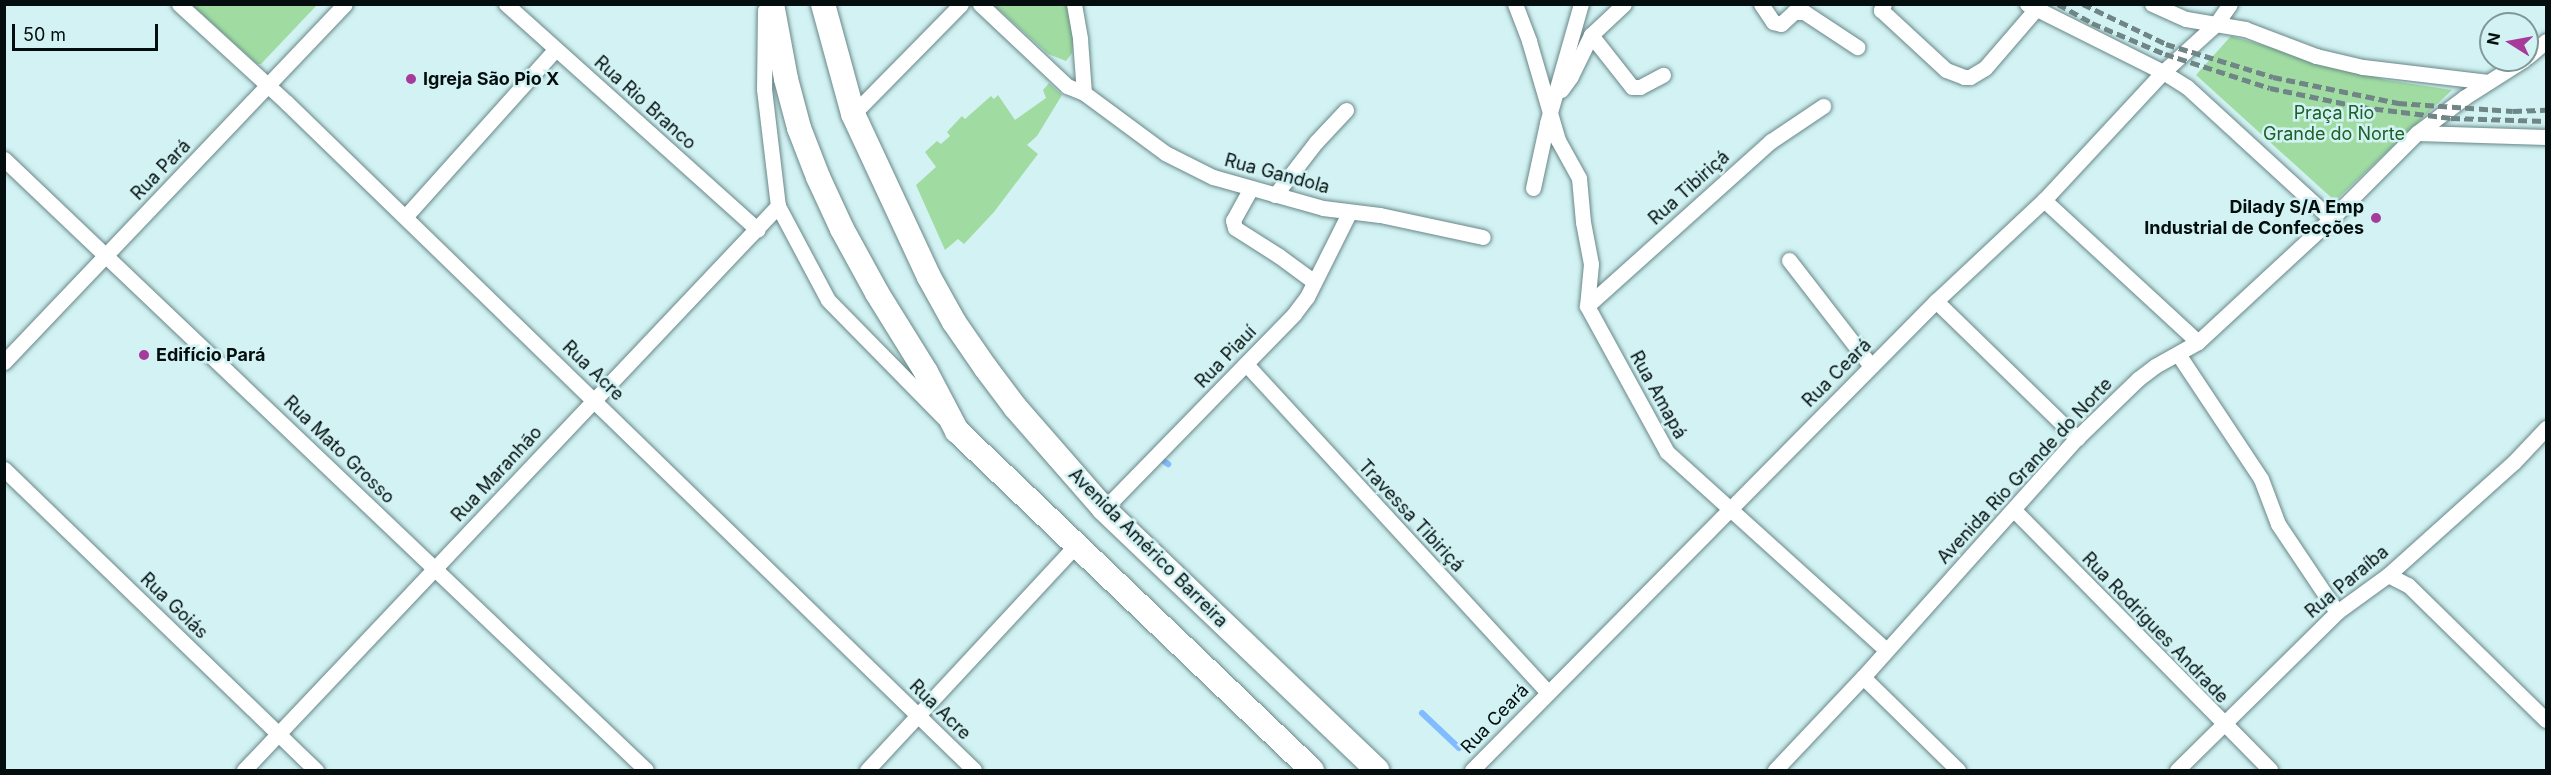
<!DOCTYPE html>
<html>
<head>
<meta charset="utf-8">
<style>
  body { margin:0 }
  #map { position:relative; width:2551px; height:775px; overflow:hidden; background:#d2f2f3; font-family:Inter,sans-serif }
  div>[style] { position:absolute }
  .green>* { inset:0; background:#a0dca2 }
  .stream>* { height:6px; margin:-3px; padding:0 3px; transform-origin:3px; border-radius:3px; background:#80bcff }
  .roads { filter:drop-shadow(0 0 2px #698788) drop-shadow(0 0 2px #698788) }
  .minor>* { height:15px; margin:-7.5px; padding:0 7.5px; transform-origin:7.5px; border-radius:7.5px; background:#fff }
  .primary>* { height:24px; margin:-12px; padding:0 12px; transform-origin:12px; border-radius:12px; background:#fff }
  .rail>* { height:4.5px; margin-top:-2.25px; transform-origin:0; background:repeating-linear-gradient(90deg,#708586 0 9px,transparent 0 13.5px) }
  .dots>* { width:16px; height:16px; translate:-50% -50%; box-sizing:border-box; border:3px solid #d2f2f3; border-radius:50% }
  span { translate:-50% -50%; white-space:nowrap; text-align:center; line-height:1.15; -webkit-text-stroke:5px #d2f2f3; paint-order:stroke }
  .poi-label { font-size:18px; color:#040e0e; font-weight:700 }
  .left { translate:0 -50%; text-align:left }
  .right { translate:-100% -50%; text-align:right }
  .street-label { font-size:18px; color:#040e0e }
  .park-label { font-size:18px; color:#1c6125 }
  .frame { position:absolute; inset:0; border:6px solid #040e0e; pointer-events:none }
  .north { position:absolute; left:2479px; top:12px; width:60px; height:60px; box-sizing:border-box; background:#d2f2f3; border:2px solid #809797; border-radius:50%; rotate:281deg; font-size:16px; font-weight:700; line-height:24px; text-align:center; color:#040e0e }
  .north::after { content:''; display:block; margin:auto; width:21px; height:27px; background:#a63b9c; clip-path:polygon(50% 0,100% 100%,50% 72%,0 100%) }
  .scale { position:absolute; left:12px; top:24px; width:146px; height:27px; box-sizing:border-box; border:3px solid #040e0e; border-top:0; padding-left:8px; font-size:18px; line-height:21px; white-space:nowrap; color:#040e0e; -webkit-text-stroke:4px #d2f2f3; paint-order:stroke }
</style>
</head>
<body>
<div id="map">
  <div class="green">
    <i style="clip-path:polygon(192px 5px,317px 5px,261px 64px,257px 64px)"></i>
    <i style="clip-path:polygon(994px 5px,1068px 5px,1074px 40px,1072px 53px,1066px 61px,1048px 54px)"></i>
    <i style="clip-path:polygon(2231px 36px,2386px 80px,2452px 90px,2335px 201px,2196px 75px)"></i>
    <i style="clip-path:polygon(1049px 83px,1062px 95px,1037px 136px,1027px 145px,1038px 154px,994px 212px,964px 244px,958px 239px,945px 250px,916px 185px,936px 167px,925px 152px,937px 141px,941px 144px,950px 136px,947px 132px,962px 116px,965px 119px,991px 96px,994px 99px,998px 95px,1015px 120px,1046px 98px,1043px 90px)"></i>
  </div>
  <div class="stream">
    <i style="left:1161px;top:459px;width:9px;rotate:36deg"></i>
    <i style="left:1422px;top:713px;width:51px;rotate:43.4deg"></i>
  </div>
  <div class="roads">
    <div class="minor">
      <i style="left:179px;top:4px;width:145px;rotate:42.5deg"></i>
      <i style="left:286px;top:102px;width:959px;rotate:44.15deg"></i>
      <i style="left:506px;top:4px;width:338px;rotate:41.9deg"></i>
      <i style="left:980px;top:4px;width:120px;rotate:43.3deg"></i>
      <i style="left:1067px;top:86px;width:18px;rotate:22deg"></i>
      <i style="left:1084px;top:93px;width:101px;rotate:36.5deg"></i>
      <i style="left:1165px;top:153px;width:54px;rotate:26.6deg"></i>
      <i style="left:1213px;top:177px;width:114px;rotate:15.7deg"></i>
      <i style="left:1323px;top:208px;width:57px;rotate:7deg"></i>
      <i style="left:1380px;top:215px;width:105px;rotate:12.1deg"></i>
      <i style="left:1074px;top:4px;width:36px;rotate:80deg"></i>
      <i style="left:1080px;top:39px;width:54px;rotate:85.8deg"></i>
      <i style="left:1515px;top:4px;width:40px;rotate:69deg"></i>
      <i style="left:1529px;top:41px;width:103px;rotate:73.7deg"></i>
      <i style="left:1558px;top:140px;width:43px;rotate:61.1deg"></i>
      <i style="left:1579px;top:178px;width:44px;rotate:84.8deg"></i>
      <i style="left:1583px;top:222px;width:43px;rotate:79.2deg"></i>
      <i style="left:1591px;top:264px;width:42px;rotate:95.4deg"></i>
      <i style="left:1587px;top:306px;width:166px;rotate:61.3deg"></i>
      <i style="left:1667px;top:452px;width:295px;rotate:42.1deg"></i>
      <i style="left:1761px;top:4px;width:22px;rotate:56deg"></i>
      <i style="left:1773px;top:22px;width:8px;rotate:14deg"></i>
      <i style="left:1781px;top:24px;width:18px;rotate:-43deg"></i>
      <i style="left:1794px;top:12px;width:10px"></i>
      <i style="left:1804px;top:12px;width:64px;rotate:33.4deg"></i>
      <i style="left:1884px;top:4px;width:7px;rotate:117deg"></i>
      <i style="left:1881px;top:10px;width:88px;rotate:42.7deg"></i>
      <i style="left:1946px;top:70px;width:19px;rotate:21deg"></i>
      <i style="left:1964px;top:77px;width:6px"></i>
      <i style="left:1970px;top:77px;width:17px;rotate:-31deg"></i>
      <i style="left:1985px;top:68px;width:78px;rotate:-49.2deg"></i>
      <i style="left:2027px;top:4px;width:152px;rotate:26.6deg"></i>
      <i style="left:2163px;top:72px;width:28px;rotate:32deg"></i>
      <i style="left:2187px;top:87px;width:195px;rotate:42.5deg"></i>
      <i style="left:2152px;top:4px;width:37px;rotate:24deg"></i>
      <i style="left:2186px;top:19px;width:60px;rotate:9.6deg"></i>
      <i style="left:2245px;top:29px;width:76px;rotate:20.8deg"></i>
      <i style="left:2316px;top:56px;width:48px;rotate:13.2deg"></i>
      <i style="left:2363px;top:67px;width:126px;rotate:6.8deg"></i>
      <i style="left:765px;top:10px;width:79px;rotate:90.7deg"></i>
      <i style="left:764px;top:89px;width:118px;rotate:83.2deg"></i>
      <i style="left:778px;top:206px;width:106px;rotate:62deg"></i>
      <i style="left:828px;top:300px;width:165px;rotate:45.5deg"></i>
      <i style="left:1591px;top:35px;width:66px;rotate:51.7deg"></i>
      <i style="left:1632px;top:87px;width:8px"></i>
      <i style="left:1640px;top:87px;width:26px;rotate:-28deg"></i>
      <i style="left:2527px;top:57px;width:25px;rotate:-40deg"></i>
      <i style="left:1561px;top:90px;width:17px;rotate:-54deg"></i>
      <i style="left:1571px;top:76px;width:46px;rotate:-64deg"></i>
      <i style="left:1591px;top:35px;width:45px;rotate:-43.2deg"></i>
      <i style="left:853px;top:114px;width:154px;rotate:-45.5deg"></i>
      <i style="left:2417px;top:133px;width:129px;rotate:1.8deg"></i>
      <i style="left:4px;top:159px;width:886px;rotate:43.58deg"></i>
      <i style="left:1251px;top:188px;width:37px;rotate:119deg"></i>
      <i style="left:1233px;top:220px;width:8px;rotate:76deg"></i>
      <i style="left:1235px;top:228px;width:52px;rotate:32.5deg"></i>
      <i style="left:1279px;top:256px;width:42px;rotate:36.3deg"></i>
      <i style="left:1533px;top:188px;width:66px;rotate:-77.8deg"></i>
      <i style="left:1547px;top:123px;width:124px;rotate:-74.1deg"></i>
      <i style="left:1275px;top:195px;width:67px;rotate:-52.3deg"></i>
      <i style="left:1316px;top:142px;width:44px;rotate:-46.8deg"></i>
      <i style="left:2044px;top:200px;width:209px;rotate:42.7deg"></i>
      <i style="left:405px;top:217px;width:224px;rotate:-48.1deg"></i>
      <i style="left:1789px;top:260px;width:134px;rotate:52.3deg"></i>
      <i style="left:1936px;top:301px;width:197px;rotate:44.2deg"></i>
      <i style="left:1587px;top:306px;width:247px;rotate:-41.9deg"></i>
      <i style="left:1771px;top:141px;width:63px;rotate:-33.9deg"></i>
      <i style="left:2178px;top:354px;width:150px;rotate:56.4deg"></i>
      <i style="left:2261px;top:479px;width:48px;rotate:69.3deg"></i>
      <i style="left:2278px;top:524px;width:106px;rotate:56.2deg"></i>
      <i style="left:4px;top:362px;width:494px;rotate:-46.4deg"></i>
      <i style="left:1246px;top:364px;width:446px;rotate:47.4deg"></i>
      <i style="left:4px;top:469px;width:434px;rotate:44deg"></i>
      <i style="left:1104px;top:509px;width:272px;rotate:-45.7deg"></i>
      <i style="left:1294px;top:314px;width:21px;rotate:-53deg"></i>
      <i style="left:1307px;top:297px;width:94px;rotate:-63.4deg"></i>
      <i style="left:2014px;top:510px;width:365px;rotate:45.4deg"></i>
      <i style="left:2388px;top:575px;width:22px;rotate:27deg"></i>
      <i style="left:2408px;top:585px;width:193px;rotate:44.4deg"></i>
      <i style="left:1863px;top:677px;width:133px;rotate:44.4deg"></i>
      <i style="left:244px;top:770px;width:777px;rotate:-46.57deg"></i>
      <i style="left:867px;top:770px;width:307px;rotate:-47.1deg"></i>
      <i style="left:1472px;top:770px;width:660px;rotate:-45.31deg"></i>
      <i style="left:1936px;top:301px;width:148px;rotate:-43.1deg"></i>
      <i style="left:2044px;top:200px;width:175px;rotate:-47.1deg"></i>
      <i style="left:2163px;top:72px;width:72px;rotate:-42.2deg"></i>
      <i style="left:2216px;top:24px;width:24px;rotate:-55deg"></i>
      <i style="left:1775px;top:770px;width:128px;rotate:-46.6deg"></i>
      <i style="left:1863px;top:677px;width:321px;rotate:-48.2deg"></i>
      <i style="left:2077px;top:438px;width:85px;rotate:-44deg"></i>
      <i style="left:2138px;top:379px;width:21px;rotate:-37deg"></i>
      <i style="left:2155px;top:366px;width:49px;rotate:-29.2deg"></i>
      <i style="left:2198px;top:342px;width:181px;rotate:-42.8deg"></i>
      <i style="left:2331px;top:219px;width:122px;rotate:-45deg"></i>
      <i style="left:2417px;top:133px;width:60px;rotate:-36.9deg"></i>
      <i style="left:2465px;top:97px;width:69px;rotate:-32.5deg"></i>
      <i style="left:2177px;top:770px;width:225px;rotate:-44.6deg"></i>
      <i style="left:2337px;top:612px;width:63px;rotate:-36deg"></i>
      <i style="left:2388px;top:575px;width:169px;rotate:-41.9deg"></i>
      <i style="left:2514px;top:462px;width:47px;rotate:-46.7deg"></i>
    </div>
    <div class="primary">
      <i style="left:772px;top:4px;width:76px;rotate:79.4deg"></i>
      <i style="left:786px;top:79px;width:51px;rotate:75.1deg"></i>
      <i style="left:799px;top:128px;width:53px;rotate:68.8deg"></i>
      <i style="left:818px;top:177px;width:57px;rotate:65.2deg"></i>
      <i style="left:842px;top:229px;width:73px;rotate:61.3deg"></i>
      <i style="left:877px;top:293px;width:93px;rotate:58.2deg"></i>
      <i style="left:926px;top:372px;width:67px;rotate:62.3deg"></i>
      <i style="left:957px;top:431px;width:491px;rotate:43.7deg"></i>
      <i style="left:823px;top:4px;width:114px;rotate:74.7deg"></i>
      <i style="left:853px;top:114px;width:180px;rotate:65deg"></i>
      <i style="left:929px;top:277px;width:51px;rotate:60.9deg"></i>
      <i style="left:954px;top:322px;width:55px;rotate:55.4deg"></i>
      <i style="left:985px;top:367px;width:50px;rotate:53.1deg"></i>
      <i style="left:1015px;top:407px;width:135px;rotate:48.9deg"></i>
      <i style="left:1104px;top:509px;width:378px;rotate:43.7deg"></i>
    </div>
  </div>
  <div class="rail">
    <i style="left:2058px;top:4px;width:39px;rotate:29deg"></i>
    <i style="left:2092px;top:23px;width:79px;rotate:23deg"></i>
    <i style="left:2165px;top:54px;width:110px;rotate:17.9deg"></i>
    <i style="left:2270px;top:88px;width:93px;rotate:11.8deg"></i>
    <i style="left:2361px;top:107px;width:91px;rotate:7deg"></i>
    <i style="left:2451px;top:118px;width:95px;rotate:1.8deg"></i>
    <i style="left:2083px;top:4px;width:92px;rotate:25.7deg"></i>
    <i style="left:2166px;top:44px;width:112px;rotate:17.1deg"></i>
    <i style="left:2273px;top:77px;width:128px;rotate:11.7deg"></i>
    <i style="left:2398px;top:103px;width:115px;rotate:4deg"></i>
    <i style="left:2513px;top:111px;width:33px;rotate:-2deg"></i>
  </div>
  <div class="dots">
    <i style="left:411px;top:79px;background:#a63b9c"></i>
    <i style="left:2376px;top:218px;background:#a63b9c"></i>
    <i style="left:144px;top:355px;background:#a63b9c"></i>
  </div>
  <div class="poi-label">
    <span class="left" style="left:423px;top:79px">Igreja São Pio X</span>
    <span class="right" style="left:2364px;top:218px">Dilady S/A Emp<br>Industrial de Confecções</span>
    <span class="left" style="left:156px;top:355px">Edifício Pará</span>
  </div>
  <div class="street-label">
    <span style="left:645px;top:103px;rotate:42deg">Rua Rio Branco</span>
    <span style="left:161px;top:170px;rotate:-46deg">Rua Pará</span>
    <span style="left:1277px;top:174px;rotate:15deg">Rua Gandola</span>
    <span style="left:1689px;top:188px;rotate:-42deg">Rua Tibiriçá</span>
    <span style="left:1226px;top:357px;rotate:-46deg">Rua Piauí</span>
    <span style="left:593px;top:371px;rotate:44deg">Rua Acre</span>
    <span style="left:1837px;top:373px;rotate:-45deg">Rua Ceará</span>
    <span style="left:1658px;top:395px;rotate:61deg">Rua Amapá</span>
    <span style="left:339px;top:450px;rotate:44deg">Rua Mato Grosso</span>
    <span style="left:2025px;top:471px;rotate:-47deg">Avenida Rio Grande do Norte</span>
    <span style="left:497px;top:474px;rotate:-47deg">Rua Maranhão</span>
    <span style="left:1411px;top:516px;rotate:47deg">Travessa Tibiriçá</span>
    <span style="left:1148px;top:548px;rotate:45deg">Avenida Américo Barreira</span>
    <span style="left:2347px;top:582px;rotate:-40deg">Rua Paraíba</span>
    <span style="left:174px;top:606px;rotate:44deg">Rua Goiás</span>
    <span style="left:2155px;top:628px;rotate:46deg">Rua Rodrigues Andrade</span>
    <span style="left:940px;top:710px;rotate:44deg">Rua Acre</span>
    <span style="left:1495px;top:719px;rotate:-46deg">Rua Ceará</span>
  </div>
  <div class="park-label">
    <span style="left:2334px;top:124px">Praça Rio<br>Grande do Norte</span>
  </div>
  <div class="frame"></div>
  <div class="north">N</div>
  <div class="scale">50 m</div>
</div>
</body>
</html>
